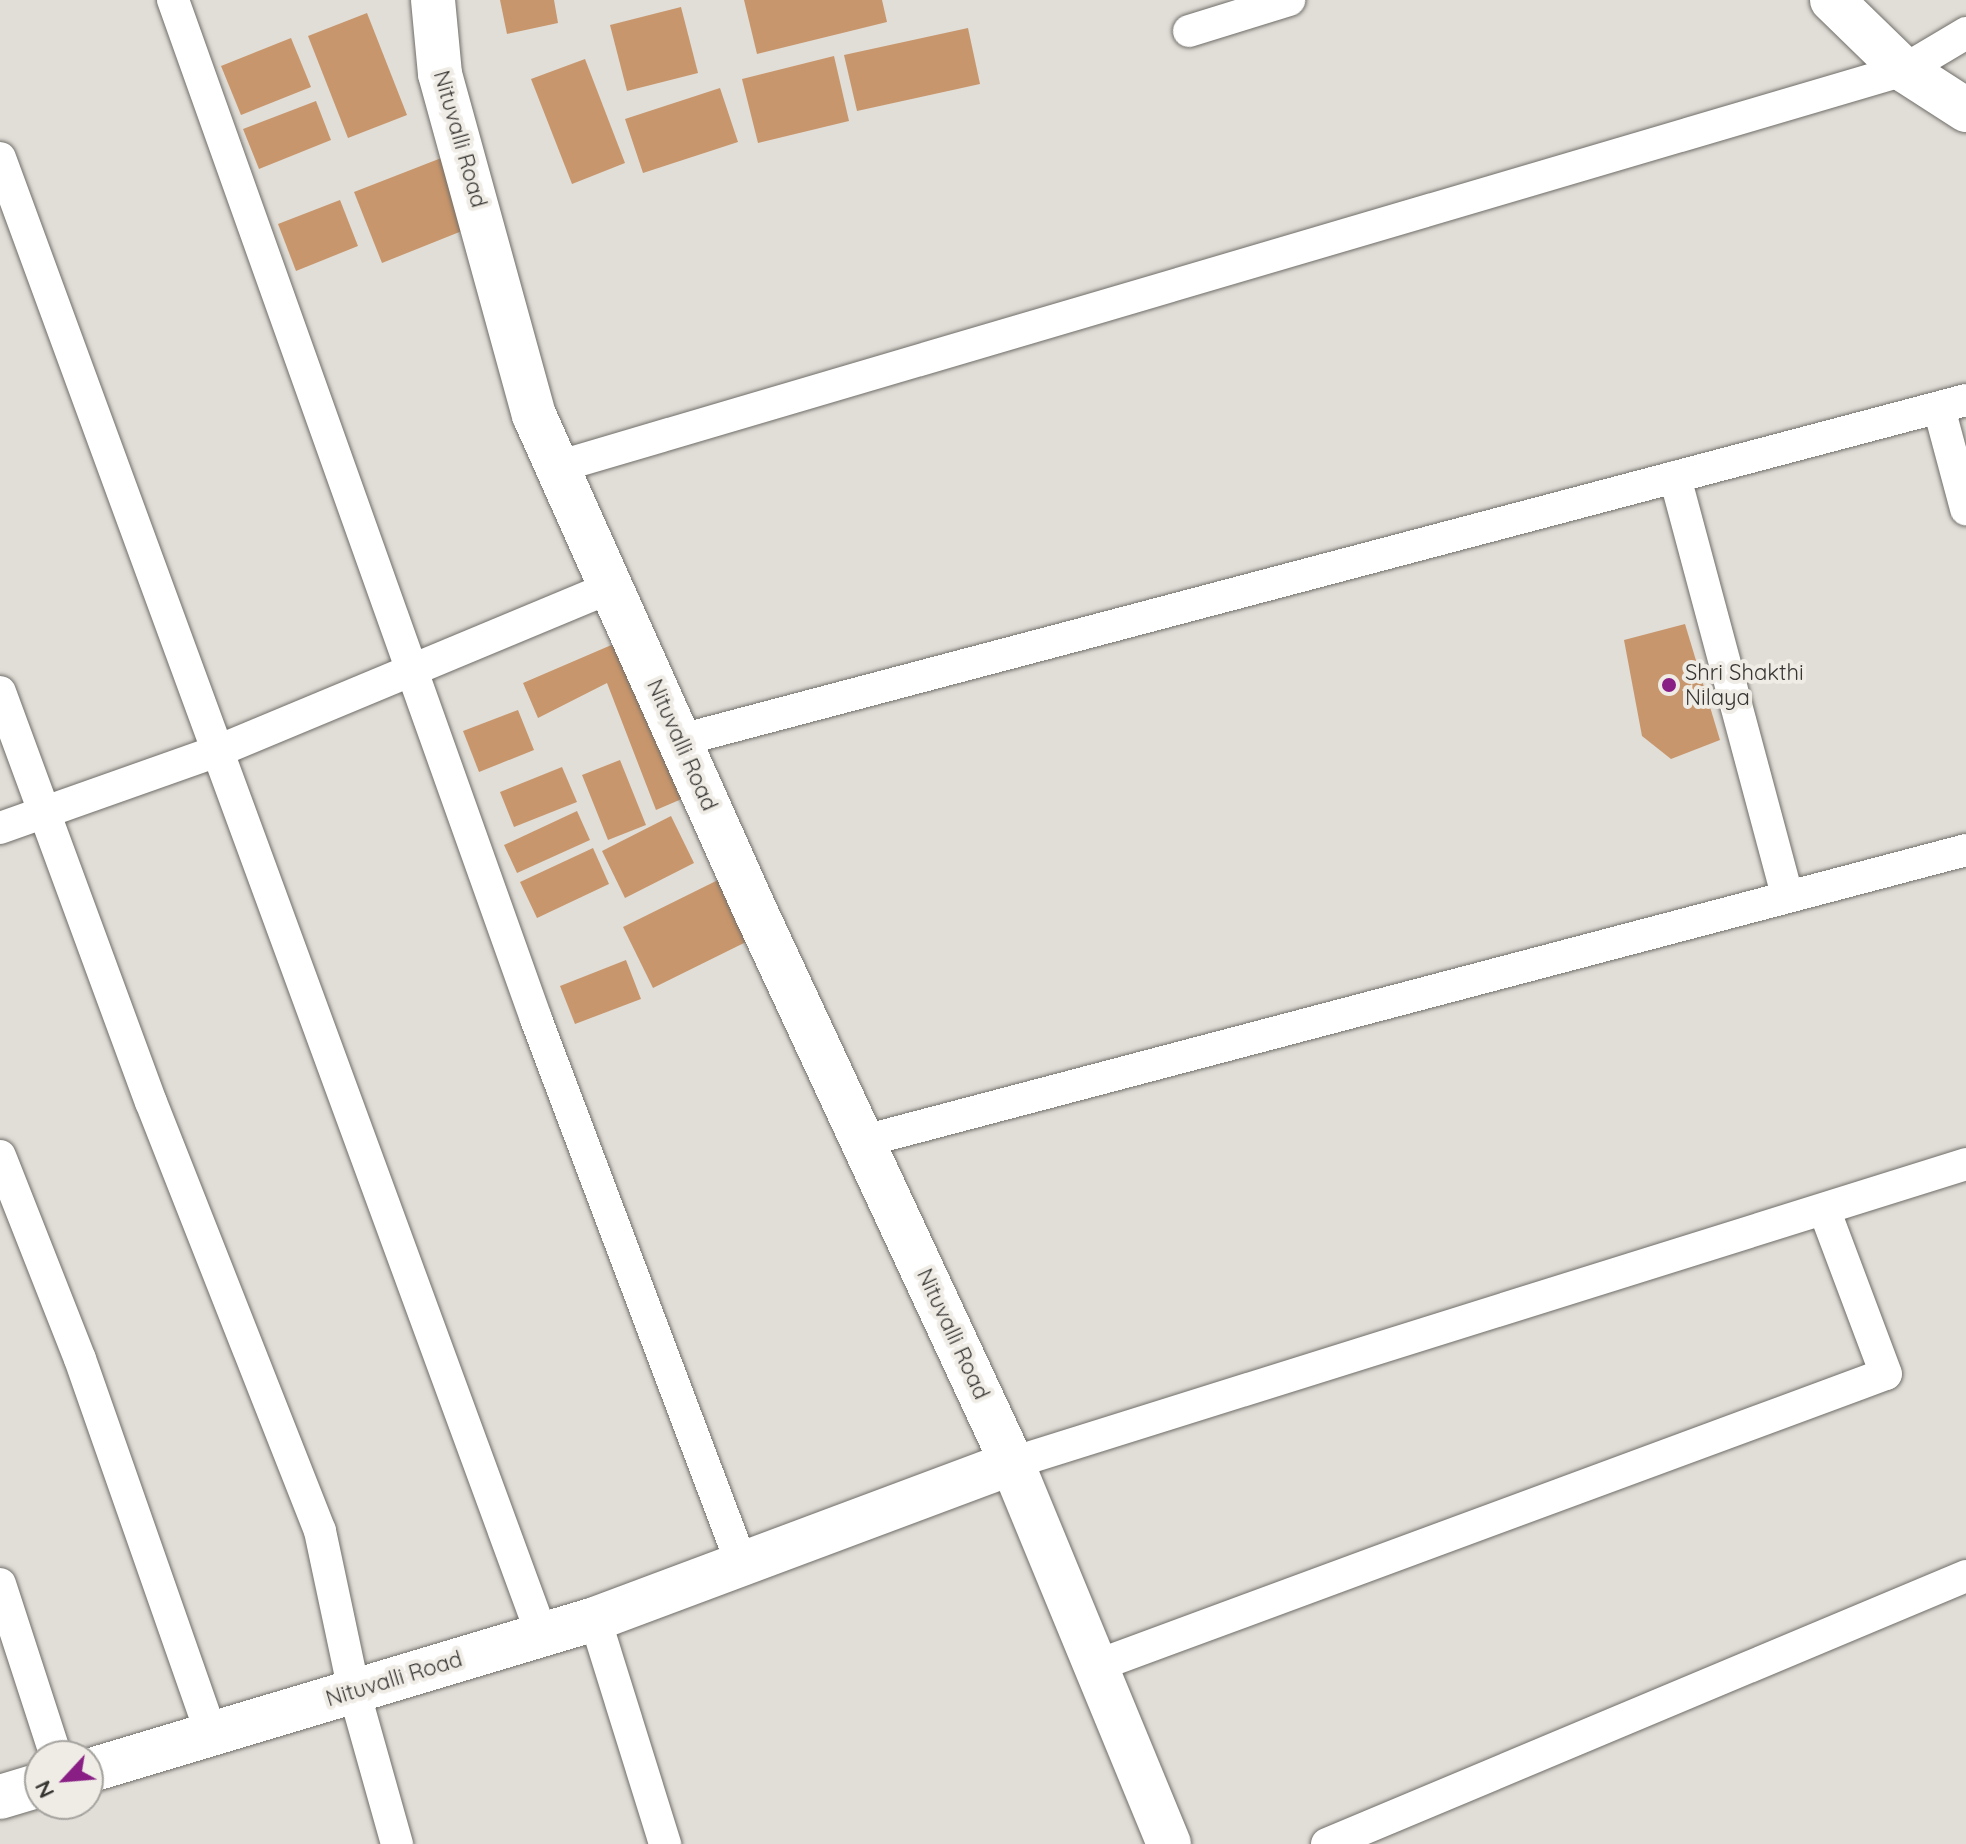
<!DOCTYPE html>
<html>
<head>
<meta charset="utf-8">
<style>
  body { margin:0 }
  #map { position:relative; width:1966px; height:1844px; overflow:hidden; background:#e1ded8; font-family:Quicksand,sans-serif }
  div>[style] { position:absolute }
  .building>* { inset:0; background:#c8966c }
  .roads { filter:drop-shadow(0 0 2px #716e69) drop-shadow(0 0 2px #716e69) }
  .street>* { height:32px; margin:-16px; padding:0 16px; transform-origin:16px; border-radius:16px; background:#fff }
  .secondary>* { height:44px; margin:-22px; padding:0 22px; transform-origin:22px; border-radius:22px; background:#fff }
  .dots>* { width:22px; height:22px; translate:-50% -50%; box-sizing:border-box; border:4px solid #efebe5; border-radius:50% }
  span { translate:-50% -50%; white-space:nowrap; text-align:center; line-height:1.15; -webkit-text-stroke:8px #efebe5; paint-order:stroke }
  .street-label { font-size:22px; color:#373633 }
  .poi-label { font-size:22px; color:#373633 }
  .left { translate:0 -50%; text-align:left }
  .north { position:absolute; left:24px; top:1740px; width:80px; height:80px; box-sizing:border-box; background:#efebe5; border:2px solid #a5a39e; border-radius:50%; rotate:244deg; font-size:22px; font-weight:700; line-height:32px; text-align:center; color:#373633 }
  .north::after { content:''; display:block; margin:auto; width:28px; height:36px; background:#891f85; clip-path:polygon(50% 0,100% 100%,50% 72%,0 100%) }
</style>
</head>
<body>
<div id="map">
  <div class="building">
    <i style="clip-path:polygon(500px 0,554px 0,558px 23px,507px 34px)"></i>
    <i style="clip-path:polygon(744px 0,882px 0,887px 22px,757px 54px)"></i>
    <i style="clip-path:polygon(681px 7px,698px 73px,627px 91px,610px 25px)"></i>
    <i style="clip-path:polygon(367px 13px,407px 115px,348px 138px,308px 36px)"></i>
    <i style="clip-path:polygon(968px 28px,980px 84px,857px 111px,844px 55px)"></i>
    <i style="clip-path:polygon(291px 38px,311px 87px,241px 115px,221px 66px)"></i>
    <i style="clip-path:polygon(834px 56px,849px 121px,758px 143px,742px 79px)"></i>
    <i style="clip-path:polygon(585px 59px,625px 163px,572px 184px,531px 79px)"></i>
    <i style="clip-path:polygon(720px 88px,738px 142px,643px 173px,625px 119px)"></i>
    <i style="clip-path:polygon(316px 101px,331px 140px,259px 169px,243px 129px)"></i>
    <i style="clip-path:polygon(449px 155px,477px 225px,382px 263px,354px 192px)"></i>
    <i style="clip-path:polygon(340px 200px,358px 246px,296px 271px,278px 224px)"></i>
    <i style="clip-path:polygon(1685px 624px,1720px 740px,1671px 759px,1642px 736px,1624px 640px)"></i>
    <i style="clip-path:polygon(630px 637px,698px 792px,656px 810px,607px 683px,538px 718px,523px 683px)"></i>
    <i style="clip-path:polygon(518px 710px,534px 750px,479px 772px,463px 731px)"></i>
    <i style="clip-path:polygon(620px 760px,646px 825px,608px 840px,582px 775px)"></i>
    <i style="clip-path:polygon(562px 767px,577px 802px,514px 827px,500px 792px)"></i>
    <i style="clip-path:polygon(577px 811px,590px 840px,517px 873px,504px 845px)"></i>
    <i style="clip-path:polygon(671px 816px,694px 863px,625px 898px,602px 851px)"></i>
    <i style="clip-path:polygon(593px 848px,609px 884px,537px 918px,520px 882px)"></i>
    <i style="clip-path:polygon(718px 880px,748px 941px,653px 988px,623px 927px)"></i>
    <i style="clip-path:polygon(626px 960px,641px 999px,575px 1024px,560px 986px)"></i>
  </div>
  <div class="roads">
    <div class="street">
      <i style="left:173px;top:0;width:1082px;rotate:70.39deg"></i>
      <i style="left:536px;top:1019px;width:580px;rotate:69.32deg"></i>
      <i style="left:1189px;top:31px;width:105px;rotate:-17.2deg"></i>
      <i style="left:0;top:158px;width:1573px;rotate:69.85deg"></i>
      <i style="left:1939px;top:408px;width:105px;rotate:75deg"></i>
      <i style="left:557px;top:467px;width:1404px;rotate:-16.42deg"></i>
      <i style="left:1904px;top:70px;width:72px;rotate:-30.8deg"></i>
      <i style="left:1675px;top:477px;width:434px;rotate:75deg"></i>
      <i style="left:0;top:692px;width:437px;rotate:69.8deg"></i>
      <i style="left:151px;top:1102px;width:461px;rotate:68.5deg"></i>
      <i style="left:320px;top:1531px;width:164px;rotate:78deg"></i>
      <i style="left:354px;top:1691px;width:159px;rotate:74.3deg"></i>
      <i style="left:681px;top:740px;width:1329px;rotate:-14.82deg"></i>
      <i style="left:0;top:828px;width:233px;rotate:-19.5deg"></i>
      <i style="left:220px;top:750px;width:421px;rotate:-22.6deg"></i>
      <i style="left:864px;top:1141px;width:1140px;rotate:-14.79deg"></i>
      <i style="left:0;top:1156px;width:218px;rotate:68.5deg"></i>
      <i style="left:80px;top:1359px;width:396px;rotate:70.7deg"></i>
      <i style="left:1012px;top:1463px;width:1000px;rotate:-17.4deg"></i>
      <i style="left:0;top:1584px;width:181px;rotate:72deg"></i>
      <i style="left:595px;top:1619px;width:236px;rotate:72.7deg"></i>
      <i style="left:1093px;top:1667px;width:845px;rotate:-20.28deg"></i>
      <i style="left:1886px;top:1374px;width:176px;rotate:-110.6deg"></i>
      <i style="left:1327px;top:1844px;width:693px;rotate:-22.75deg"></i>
    </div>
    <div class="secondary">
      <i style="left:433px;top:0;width:74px;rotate:84.6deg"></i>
      <i style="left:440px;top:74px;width:354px;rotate:74.6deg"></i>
      <i style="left:534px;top:415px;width:540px;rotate:65.95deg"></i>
      <i style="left:754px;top:908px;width:612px;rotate:65.07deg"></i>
      <i style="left:1012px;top:1463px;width:412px;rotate:67.6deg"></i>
      <i style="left:1832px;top:0;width:100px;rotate:44.2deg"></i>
      <i style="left:1904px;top:70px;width:74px;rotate:32.8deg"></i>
      <i style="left:88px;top:1771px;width:529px;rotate:-16.69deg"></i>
      <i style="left:595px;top:1619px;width:445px;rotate:-20.5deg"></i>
      <i style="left:0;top:1797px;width:42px;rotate:-16.7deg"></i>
    </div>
  </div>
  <div class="dots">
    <i style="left:1669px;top:685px;background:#891f85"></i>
  </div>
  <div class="street-label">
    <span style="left:460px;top:139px;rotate:74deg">Nituvalli Road</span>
    <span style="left:682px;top:745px;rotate:66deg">Nituvalli Road</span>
    <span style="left:953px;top:1334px;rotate:65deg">Nituvalli Road</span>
    <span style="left:394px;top:1679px;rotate:-17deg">Nituvalli Road</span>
  </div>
  <div class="poi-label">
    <span class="left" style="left:1685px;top:685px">Shri Shakthi<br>Nilaya</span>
  </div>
  <div class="north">N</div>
</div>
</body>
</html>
